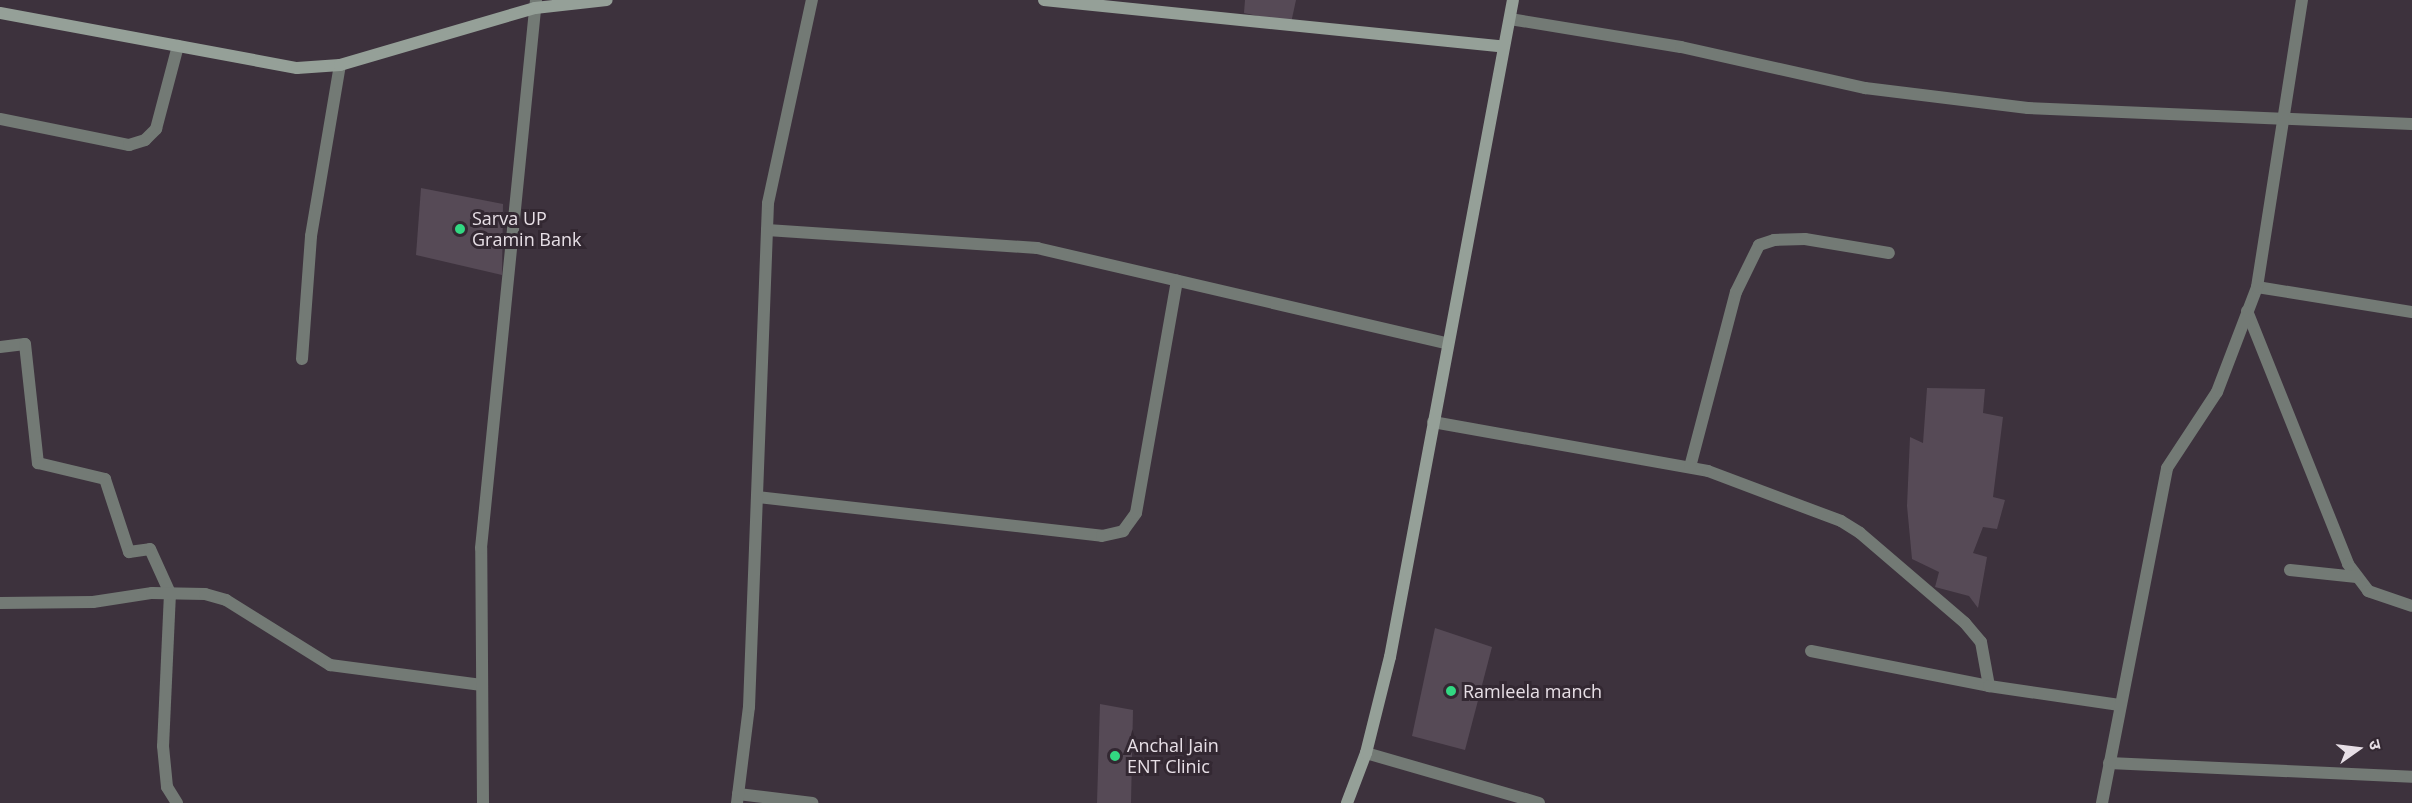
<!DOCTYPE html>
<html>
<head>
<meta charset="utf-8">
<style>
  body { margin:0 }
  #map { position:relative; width:2412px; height:803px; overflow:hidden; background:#3d323d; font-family:"Open Sans","Noto Sans Devanagari",sans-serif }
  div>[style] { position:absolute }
  .building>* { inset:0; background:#564a56 }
  .street>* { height:12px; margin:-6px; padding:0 6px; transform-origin:6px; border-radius:6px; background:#737a75 }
  .secondary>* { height:12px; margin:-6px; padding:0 6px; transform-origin:6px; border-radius:6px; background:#95a098 }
  .dots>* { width:16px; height:16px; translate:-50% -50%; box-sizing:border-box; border:3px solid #332832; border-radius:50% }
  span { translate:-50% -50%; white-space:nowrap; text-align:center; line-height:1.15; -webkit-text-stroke:6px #332832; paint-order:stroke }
  .poi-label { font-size:18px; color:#e7dfe6 }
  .left { translate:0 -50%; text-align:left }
  .north { position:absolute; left:2328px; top:719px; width:60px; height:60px; -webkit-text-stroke:4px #332832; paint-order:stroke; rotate:76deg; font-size:16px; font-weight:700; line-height:24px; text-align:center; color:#e7dfe6 }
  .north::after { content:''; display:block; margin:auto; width:21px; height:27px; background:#e7dfe6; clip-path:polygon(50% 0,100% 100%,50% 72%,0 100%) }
</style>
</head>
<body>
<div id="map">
  <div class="building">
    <i style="clip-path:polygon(1245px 0,1296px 0,1291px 23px,1244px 13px)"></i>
    <i style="clip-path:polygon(421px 188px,503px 204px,502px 275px,416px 255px)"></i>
    <i style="clip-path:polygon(1927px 388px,1985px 389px,1983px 413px,2003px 417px,1993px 497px,2005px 500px,1997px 529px,1983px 527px,1973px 553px,1987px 557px,1978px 608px,1969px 596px,1935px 587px,1939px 572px,1912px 559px,1907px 506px,1910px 437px,1923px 443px)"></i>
    <i style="clip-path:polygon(1435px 628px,1492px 647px,1465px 750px,1412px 736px)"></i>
    <i style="clip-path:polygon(1100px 704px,1133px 710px,1131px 803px,1097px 803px)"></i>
  </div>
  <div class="street">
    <i style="left:1510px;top:19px;width:173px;rotate:9.3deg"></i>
    <i style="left:1681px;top:47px;width:189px;rotate:12.6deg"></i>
    <i style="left:1865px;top:88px;width:164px;rotate:7deg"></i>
    <i style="left:2028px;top:108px;width:384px;rotate:2.4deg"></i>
    <i style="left:0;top:119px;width:132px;rotate:11.4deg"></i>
    <i style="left:129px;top:145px;width:17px;rotate:-17deg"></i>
    <i style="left:145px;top:140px;width:16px;rotate:-45deg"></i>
    <i style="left:156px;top:129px;width:86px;rotate:-75.2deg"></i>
    <i style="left:767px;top:230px;width:271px;rotate:3.8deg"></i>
    <i style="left:1037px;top:248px;width:422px;rotate:13.1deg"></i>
    <i style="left:2257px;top:287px;width:157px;rotate:9.2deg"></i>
    <i style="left:2247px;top:311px;width:272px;rotate:68.2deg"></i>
    <i style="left:2348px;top:564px;width:34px;rotate:53deg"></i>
    <i style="left:2368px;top:591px;width:46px;rotate:18.8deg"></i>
    <i style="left:0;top:347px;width:25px;rotate:-7deg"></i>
    <i style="left:25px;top:344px;width:120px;rotate:83.8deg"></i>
    <i style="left:38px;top:463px;width:69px;rotate:13.4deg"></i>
    <i style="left:105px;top:479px;width:77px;rotate:71.8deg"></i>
    <i style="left:129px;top:552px;width:21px;rotate:-8deg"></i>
    <i style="left:150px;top:549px;width:48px;rotate:65.6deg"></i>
    <i style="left:170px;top:593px;width:153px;rotate:92.6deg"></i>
    <i style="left:163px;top:746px;width:41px;rotate:84.4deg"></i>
    <i style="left:167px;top:787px;width:19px;rotate:58deg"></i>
    <i style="left:302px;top:359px;width:123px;rotate:-85.8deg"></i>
    <i style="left:311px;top:236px;width:173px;rotate:-80.4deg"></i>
    <i style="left:1433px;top:422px;width:279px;rotate:10.1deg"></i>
    <i style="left:1708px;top:471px;width:142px;rotate:20.6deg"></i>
    <i style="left:1841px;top:521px;width:22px;rotate:32deg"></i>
    <i style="left:1860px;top:533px;width:138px;rotate:40.6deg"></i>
    <i style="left:1965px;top:623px;width:25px;rotate:50deg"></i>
    <i style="left:1981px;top:642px;width:45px;rotate:79.7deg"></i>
    <i style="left:1690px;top:467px;width:181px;rotate:-75.3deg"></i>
    <i style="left:1736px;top:292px;width:52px;rotate:-63.9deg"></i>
    <i style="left:1759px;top:245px;width:16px;rotate:-18deg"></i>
    <i style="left:1774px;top:240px;width:31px;rotate:-2deg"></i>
    <i style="left:1805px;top:239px;width:85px;rotate:9.5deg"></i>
    <i style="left:757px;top:497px;width:347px;rotate:6.4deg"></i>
    <i style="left:1102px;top:536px;width:22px;rotate:-13deg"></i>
    <i style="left:1123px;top:531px;width:22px;rotate:-54deg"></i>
    <i style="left:1136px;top:513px;width:236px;rotate:-80deg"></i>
    <i style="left:2290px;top:570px;width:67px;rotate:6deg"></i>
    <i style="left:0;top:603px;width:93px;rotate:-0.6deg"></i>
    <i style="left:93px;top:602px;width:60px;rotate:-8.7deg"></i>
    <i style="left:152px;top:593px;width:53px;rotate:1.1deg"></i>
    <i style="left:205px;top:594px;width:22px;rotate:16deg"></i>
    <i style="left:226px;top:600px;width:123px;rotate:32deg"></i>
    <i style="left:330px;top:665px;width:153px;rotate:7.5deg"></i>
    <i style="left:1811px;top:651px;width:181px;rotate:11.1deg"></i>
    <i style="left:1989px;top:686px;width:132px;rotate:8.3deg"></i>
    <i style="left:1366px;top:753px;width:180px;rotate:16.1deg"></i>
    <i style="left:2109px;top:763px;width:303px;rotate:2.6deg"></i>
    <i style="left:738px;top:794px;width:75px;rotate:6.9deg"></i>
    <i style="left:483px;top:803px;width:255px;rotate:-90.4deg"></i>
    <i style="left:481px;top:548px;width:551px;rotate:-84.27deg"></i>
    <i style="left:737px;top:803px;width:97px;rotate:-82.9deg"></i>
    <i style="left:749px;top:707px;width:504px;rotate:-87.84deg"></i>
    <i style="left:768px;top:203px;width:208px;rotate:-77.8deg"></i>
    <i style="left:2102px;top:803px;width:341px;rotate:-79deg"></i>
    <i style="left:2167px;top:468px;width:91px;rotate:-56.7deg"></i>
    <i style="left:2217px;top:392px;width:112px;rotate:-69.1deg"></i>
    <i style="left:2257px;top:287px;width:291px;rotate:-81.1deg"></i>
  </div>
  <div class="secondary">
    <i style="left:1044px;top:0;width:461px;rotate:5.8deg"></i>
    <i style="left:0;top:13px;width:302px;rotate:10.5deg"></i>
    <i style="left:297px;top:68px;width:43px;rotate:-4deg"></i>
    <i style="left:340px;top:65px;width:203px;rotate:-16.3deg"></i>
    <i style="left:535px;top:8px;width:72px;rotate:-6.3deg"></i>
    <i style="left:1347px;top:803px;width:53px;rotate:-69.2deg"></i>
    <i style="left:1366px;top:753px;width:99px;rotate:-76deg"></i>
    <i style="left:1390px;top:657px;width:668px;rotate:-79.4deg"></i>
  </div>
  <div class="dots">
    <i style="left:460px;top:229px;background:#32d882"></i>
    <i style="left:1451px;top:691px;background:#32d882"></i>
    <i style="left:1115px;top:756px;background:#32d882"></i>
  </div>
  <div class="poi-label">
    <span class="left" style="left:472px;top:229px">Sarva UP<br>Gramin Bank</span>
    <span class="left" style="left:1463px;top:691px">Ramleela manch</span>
    <span class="left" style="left:1127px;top:756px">Anchal Jain<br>ENT Clinic</span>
  </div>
  <div class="north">उ</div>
</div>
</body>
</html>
